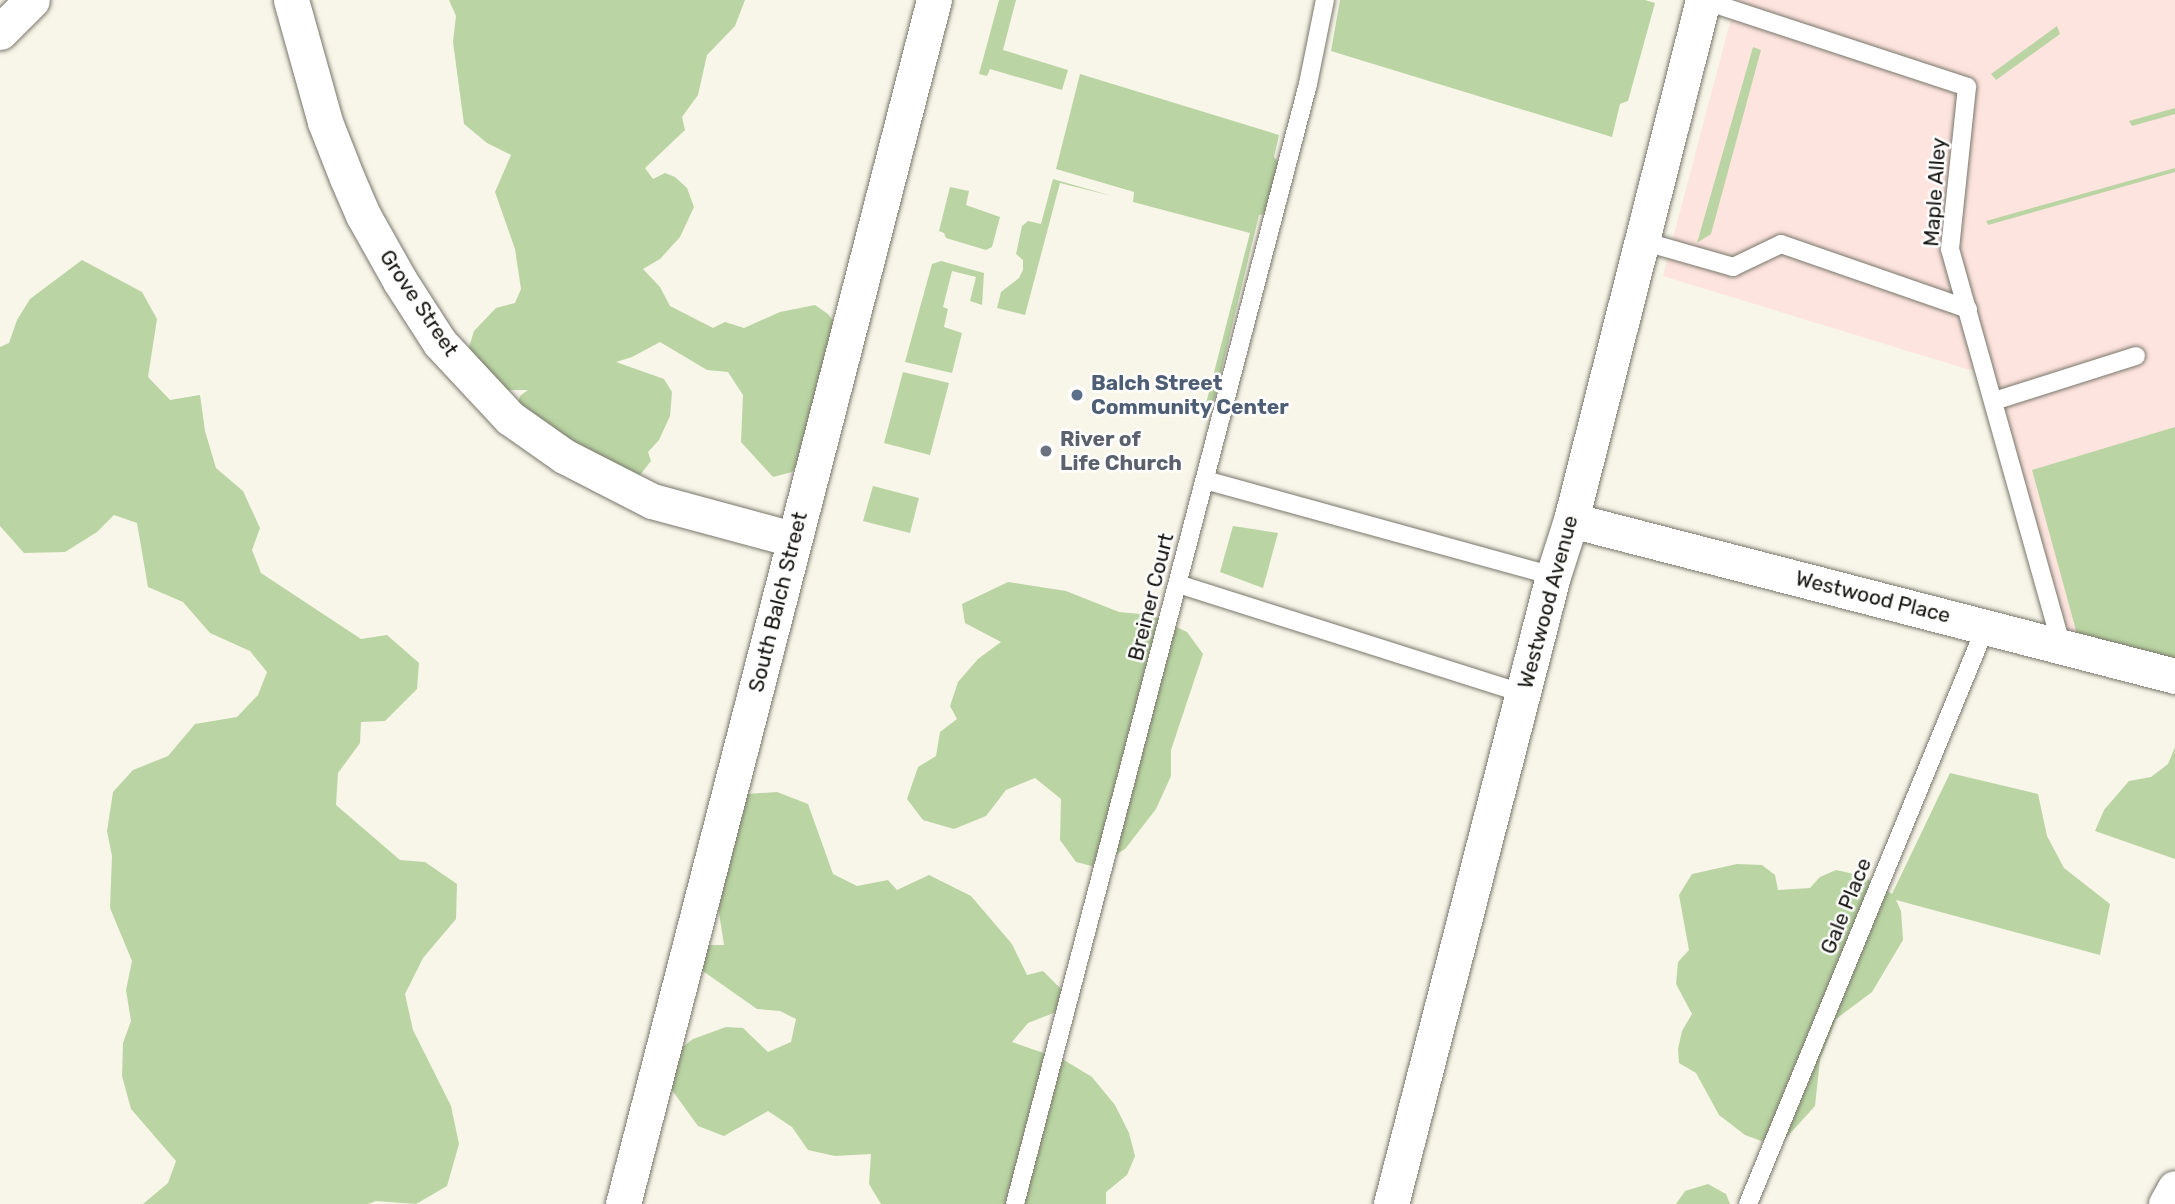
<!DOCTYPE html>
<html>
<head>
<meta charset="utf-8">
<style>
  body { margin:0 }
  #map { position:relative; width:2175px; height:1204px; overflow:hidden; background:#f8f5e9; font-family:Rubik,sans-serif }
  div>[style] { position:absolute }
  .commercial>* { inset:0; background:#fee4df }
  .green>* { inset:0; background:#bad5a3 }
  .roads { filter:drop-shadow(0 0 2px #78766b) drop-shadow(0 0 2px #78766b) }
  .lane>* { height:18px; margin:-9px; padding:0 9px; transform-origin:9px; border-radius:9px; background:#fff }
  .street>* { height:35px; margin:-17.5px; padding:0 17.5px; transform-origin:17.5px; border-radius:17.5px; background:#fff }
  .dots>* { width:19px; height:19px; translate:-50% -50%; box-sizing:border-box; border:4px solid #fff; border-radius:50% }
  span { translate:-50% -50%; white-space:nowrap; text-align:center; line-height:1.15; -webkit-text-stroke:5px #fff; paint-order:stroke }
  .street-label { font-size:21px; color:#151410 }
  .service-label { font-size:21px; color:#4e5e75; font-weight:700 }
  .left { translate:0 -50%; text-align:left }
  .worship-label { font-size:21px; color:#5b616d; font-weight:700 }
</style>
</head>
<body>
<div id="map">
  <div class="commercial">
    <i style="clip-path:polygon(1736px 0,2175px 0,2175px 668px,2070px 642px,2002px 409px,1984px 367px,1970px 370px,1663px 276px)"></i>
  </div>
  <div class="green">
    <i style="clip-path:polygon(449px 0,745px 0,735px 26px,707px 55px,698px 95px,682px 117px,685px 130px,645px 168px,653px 179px,665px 173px,675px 177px,687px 188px,694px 207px,680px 237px,660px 259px,643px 269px,660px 287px,670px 306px,713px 328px,725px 322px,744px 328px,780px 312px,815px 305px,828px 314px,841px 331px,816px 385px,823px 408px,815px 441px,792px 472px,773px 477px,741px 442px,743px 395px,728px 372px,707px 370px,660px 342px,632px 357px,616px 362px,664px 379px,672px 392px,670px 416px,659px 440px,648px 452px,651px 461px,636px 480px,515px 414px,520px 396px,528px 390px,501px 390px,466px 357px,474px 331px,496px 308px,515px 303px,521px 289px,515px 249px,495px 192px,511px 155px,487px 143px,464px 124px,453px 42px,456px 16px)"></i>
    <i style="clip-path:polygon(999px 0,1016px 0,1003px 50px,1068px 70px,1062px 90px,990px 69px,987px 76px,979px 74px)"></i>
    <i style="clip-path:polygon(1340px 0,1645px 0,1655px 3px,1628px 101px,1620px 104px,1612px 137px,1331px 51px)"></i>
    <i style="clip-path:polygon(2057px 26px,2060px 34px,1996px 80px,1991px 74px)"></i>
    <i style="clip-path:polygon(1753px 47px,1761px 50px,1711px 234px,1697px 243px)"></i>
    <i style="clip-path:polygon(1080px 74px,1279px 135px,1274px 157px,1282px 166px,1265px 214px,1259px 215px,1210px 417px,1203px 415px,1250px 233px,1133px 202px,1134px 192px,1056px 169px)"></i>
    <i style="clip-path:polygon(2175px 108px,2175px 114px,2132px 126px,2129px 121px)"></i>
    <i style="clip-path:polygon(2175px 168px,2175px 172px,1988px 225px,1986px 221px)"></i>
    <i style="clip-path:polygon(1053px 179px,1112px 196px,1060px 183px,1025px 315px,997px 308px,1001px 292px,1019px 278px,1023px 270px,1023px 260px,1016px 254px,1022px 226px,1028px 221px,1041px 224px)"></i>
    <i style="clip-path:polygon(950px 187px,969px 191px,966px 205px,1000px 217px,992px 247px,986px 250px,946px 238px,944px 233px,939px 231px)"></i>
    <i style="clip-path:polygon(82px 260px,142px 292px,157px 319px,148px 377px,170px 400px,200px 395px,205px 431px,216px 468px,243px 491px,260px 528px,252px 550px,261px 573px,361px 639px,387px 635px,419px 663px,417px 689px,385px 721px,361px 722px,360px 743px,338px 773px,336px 805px,400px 860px,425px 862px,457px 884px,456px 919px,423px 958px,405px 994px,413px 1030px,451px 1106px,459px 1144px,447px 1186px,416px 1204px,376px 1201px,368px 1204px,143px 1204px,168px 1183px,176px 1161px,131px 1109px,122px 1076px,123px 1043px,131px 1021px,126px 990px,132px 961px,110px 908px,112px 856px,107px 831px,113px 792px,133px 770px,168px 756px,195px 724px,237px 717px,258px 695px,267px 672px,250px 651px,210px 633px,183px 602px,148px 587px,137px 523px,114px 515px,97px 532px,65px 552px,24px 553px,0 526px,0 347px,9px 343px,17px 320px,30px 299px)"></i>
    <i style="clip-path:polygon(941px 261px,984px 273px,982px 305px,970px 301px,976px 277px,952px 271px,943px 307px,948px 309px,944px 327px,962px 333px,952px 373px,905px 362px,932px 264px)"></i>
    <i style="clip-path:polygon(903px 372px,949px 383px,930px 455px,884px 443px)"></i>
    <i style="clip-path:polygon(2175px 427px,2175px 660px,2077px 634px,2032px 470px)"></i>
    <i style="clip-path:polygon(873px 486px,919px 498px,910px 533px,863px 521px)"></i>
    <i style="clip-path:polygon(1233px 526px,1278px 533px,1263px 588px,1220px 572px)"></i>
    <i style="clip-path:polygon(1008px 582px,1066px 591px,1119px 612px,1151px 615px,1187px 632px,1203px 654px,1171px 750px,1171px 776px,1156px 809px,1125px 849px,1096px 867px,1076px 862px,1060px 840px,1061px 799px,1035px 778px,1006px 790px,986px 816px,954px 829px,923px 820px,907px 799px,918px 767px,936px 756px,940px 732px,957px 719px,950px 706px,958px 682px,978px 659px,1001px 642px,965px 623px,962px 604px)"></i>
    <i style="clip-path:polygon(2175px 747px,2175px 859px,2095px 831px,2104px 810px,2129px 781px,2151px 777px,2168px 764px)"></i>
    <i style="clip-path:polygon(1950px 773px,2038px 794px,2047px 836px,2064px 868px,2110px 904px,2100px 955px,1896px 900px,1901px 911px,1903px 940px,1872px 992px,1836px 1019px,1820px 1059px,1815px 1106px,1786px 1138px,1767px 1143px,1745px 1135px,1719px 1115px,1696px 1073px,1679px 1063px,1678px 1049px,1682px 1031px,1692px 1014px,1676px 984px,1678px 962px,1689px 950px,1679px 895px,1692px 874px,1737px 864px,1762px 865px,1775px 875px,1778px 890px,1810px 888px,1820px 877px,1836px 870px,1863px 876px,1892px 894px)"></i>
    <i style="clip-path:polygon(777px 792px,808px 804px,833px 874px,857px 886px,888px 880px,897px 890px,929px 875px,971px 896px,1012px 944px,1027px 975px,1043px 971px,1063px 991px,1056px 1012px,1028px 1023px,1012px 1042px,1064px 1060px,1092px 1077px,1115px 1105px,1129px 1133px,1135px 1156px,1127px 1175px,1106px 1192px,1106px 1204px,881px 1204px,869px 1184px,871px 1154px,835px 1156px,808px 1150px,792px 1127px,768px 1111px,724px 1136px,698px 1126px,669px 1086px,672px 1055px,693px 1039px,726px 1027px,743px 1028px,768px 1052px,791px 1042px,796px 1019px,780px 1011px,757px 1009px,700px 969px,699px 953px,711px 945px,724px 945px,715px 887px,747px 794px)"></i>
    <i style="clip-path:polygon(1708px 1184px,1726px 1194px,1730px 1204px,1676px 1204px,1685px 1191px)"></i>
  </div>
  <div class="roads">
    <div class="lane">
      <i style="left:1703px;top:0;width:278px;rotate:18.2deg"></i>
      <i style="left:1967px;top:87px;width:163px;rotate:96deg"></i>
      <i style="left:1950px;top:249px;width:413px;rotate:74.3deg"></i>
      <i style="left:1642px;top:241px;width:95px;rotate:15.9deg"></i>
      <i style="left:1733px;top:267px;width:53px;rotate:-25.6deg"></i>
      <i style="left:1781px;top:244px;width:198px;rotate:19.2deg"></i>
      <i style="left:1994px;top:401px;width:149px;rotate:-17.6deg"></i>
      <i style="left:1205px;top:480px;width:361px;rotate:15.4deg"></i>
      <i style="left:1178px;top:584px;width:363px;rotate:17.6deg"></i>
      <i style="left:1015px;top:1204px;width:1158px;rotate:-75.34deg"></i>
      <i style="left:1308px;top:84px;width:86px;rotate:-78.6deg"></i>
      <i style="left:1748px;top:1204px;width:625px;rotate:-67.62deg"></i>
    </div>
    <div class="street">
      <i style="left:291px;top:0;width:127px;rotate:74.4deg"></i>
      <i style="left:325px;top:122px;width:60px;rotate:68.6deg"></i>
      <i style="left:347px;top:178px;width:40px;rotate:66.6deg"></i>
      <i style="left:363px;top:215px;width:76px;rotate:60.7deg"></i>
      <i style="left:400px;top:281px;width:74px;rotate:57.2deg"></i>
      <i style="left:440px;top:343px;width:103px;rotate:47deg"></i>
      <i style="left:510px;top:418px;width:66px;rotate:35.1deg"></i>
      <i style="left:564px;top:456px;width:99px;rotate:27.1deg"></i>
      <i style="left:652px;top:501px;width:146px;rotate:15.1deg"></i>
      <i style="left:0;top:32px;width:45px;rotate:-45deg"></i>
      <i style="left:1571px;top:520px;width:624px;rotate:14.48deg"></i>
      <i style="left:623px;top:1204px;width:1244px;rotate:-75.52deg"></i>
      <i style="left:1391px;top:1204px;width:649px;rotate:-75.54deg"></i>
      <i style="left:1553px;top:576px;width:59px;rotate:-72.2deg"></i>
      <i style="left:1571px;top:520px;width:536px;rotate:-75.76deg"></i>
      <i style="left:2166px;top:1204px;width:18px;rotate:-61deg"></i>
    </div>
  </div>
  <div class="dots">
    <i style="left:1077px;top:395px;background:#5c6f8a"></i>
    <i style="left:1046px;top:451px;background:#6b7280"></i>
  </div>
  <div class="street-label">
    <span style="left:1935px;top:192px;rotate:-86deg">Maple Alley</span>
    <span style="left:419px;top:303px;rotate:56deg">Grove Street</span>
    <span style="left:1151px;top:597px;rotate:-76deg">Breiner Court</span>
    <span style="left:1873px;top:597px;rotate:14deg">Westwood Place</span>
    <span style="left:778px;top:602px;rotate:-76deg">South Balch Street</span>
    <span style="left:1548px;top:602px;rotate:-75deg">Westwood Avenue</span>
    <span style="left:1846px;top:906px;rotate:-68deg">Gale Place</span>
  </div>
  <div class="service-label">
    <span class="left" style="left:1091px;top:395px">Balch Street<br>Community Center</span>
  </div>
  <div class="worship-label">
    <span class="left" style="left:1060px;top:451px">River of<br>Life Church</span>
  </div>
</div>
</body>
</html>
